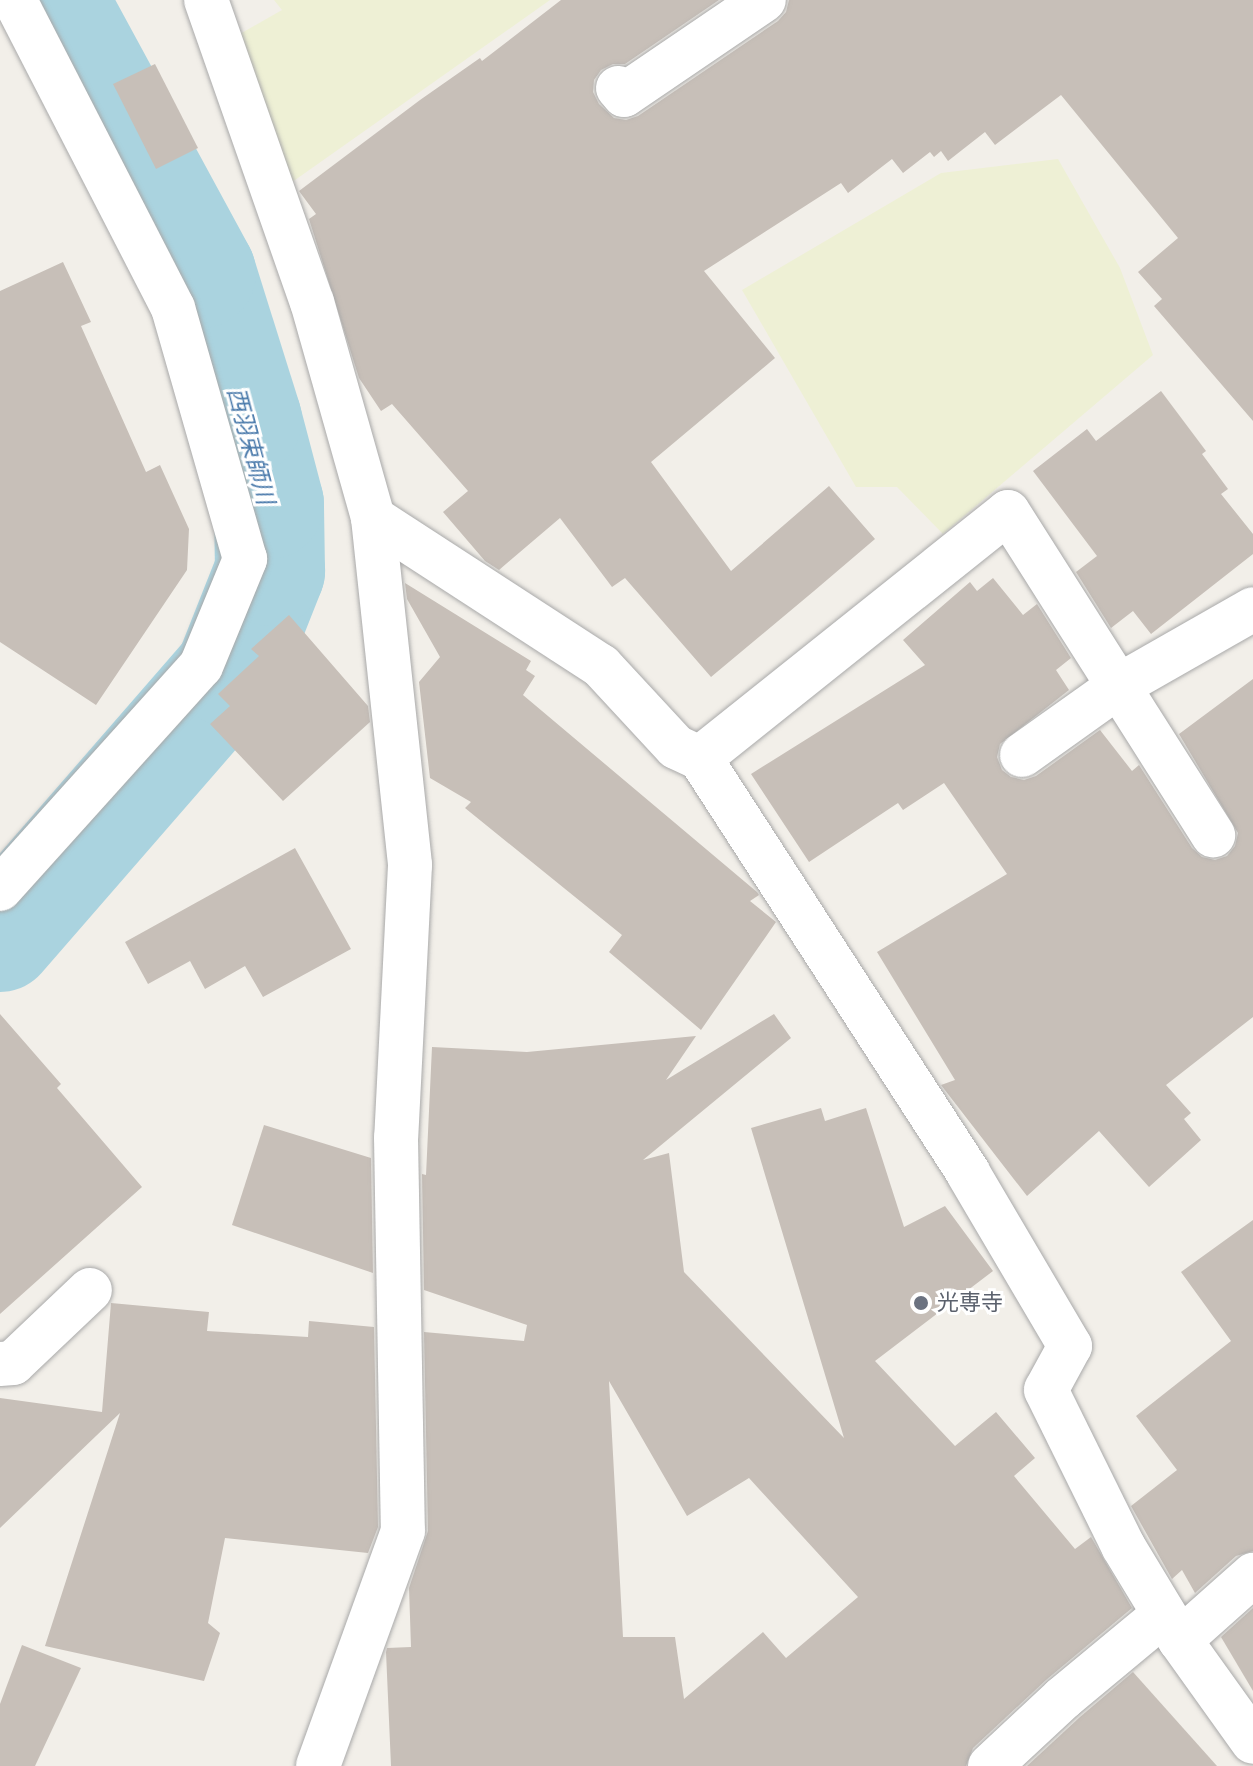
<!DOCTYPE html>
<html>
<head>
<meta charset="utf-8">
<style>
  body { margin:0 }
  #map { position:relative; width:1253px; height:1766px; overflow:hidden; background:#f2efe9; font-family:Rubik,"Noto Sans JP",sans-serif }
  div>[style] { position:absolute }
  .farmland>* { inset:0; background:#eef0d5 }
  .river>* { height:110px; margin:-55px; padding:0 55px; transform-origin:55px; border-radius:55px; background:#aad3df }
  .building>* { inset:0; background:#c7bfb8 }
  .roads { filter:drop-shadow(0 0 2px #a9a9a9) drop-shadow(0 0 2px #a9a9a9) }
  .minor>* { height:44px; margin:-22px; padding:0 22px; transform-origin:22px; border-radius:22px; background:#fff }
  .dots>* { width:22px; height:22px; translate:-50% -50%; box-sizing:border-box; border:4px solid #fff; border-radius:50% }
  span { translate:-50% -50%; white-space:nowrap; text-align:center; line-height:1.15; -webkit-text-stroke:6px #fff; paint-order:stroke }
  .worship-label { font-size:22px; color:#5b616d }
  .left { translate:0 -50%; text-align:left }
  .water-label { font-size:24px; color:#4a7aab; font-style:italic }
</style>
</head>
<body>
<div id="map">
  <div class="farmland">
    <i style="clip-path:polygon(274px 0,550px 0,288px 185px,238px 35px,282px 10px)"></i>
    <i style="clip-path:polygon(1058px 159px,1120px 268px,1153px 355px,943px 534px,897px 487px,856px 487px,742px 290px,941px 173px)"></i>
  </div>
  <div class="river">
    <i style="left:0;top:937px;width:351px;rotate:-49deg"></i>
    <i style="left:230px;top:672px;width:109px;rotate:-68.4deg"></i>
    <i style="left:270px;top:571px;width:67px;rotate:-90.9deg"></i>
    <i style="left:269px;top:504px;width:87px;rotate:-104.7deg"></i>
    <i style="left:247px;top:420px;width:154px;rotate:-107.4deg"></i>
    <i style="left:201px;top:273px;width:311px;rotate:-118.5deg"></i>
  </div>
  <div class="building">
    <i style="clip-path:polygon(561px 0,719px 0,625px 64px,613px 64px,601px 70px,594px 80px,593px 92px,599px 104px,614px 118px,626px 120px,638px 116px,778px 21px,786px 12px,789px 0,1253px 0,1253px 421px,1154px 306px,1162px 299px,1138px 272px,1178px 238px,1061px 95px,995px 145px,985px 132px,948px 161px,941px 151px,934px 157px,930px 152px,903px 173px,892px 159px,848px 193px,841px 183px,704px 271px,775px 358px,651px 462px,731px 571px,829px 486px,875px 539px,814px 591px,711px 677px,625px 578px,612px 587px,560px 518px,499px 570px,485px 561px,443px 512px,468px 491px,392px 404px,381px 411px,359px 378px,309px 219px,316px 214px,299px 191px,420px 100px,480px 58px,482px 61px)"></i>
    <i style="clip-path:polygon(155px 64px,198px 148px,156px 169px,113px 84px)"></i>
    <i style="clip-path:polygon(63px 262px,91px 322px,81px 326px,146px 472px,160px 465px,189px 529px,187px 570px,96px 705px,0 642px,0 291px)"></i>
    <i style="clip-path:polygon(1161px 391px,1206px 451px,1202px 454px,1228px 489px,1221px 494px,1253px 534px,1253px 554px,1151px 634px,1133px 611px,1111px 628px,1076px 572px,1097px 556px,1033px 471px,1087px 429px,1096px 441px)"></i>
    <i style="clip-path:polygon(993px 578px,1023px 615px,1037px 604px,1071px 658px,1056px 670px,1069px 690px,1000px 744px,997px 757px,1002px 770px,1011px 777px,1024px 780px,1036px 776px,1100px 730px,1132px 771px,1139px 765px,1192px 848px,1202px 857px,1215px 860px,1227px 856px,1235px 846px,1238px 833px,1179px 734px,1253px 679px,1253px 1017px,1166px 1085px,1191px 1113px,1184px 1119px,1201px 1140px,1149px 1187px,1099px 1131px,1027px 1196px,941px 1085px,955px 1080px,877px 952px,1007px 874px,944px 783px,903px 810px,898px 803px,809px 862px,751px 774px,925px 665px,903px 640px,970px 582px,977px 591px)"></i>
    <i style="clip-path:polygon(405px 583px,531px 661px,526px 670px,535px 676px,523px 695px,757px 892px,759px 895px,750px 901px,776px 922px,701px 1030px,609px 952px,622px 935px,465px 808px,471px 802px,430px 778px,419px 682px,440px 657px,407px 599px)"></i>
    <i style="clip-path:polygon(289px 615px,368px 706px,370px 722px,283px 801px,210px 724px,230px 706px,218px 694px,259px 656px,251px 649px)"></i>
    <i style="clip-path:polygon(295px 848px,351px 949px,263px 997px,245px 966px,205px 989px,190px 961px,148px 984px,125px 942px)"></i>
    <i style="clip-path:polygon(0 1014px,61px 1084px,57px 1088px,142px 1187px,0 1314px)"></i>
    <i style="clip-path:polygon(evenodd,774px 1014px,791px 1038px,643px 1160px,669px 1153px,684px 1272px,844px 1438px,751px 1128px,821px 1108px,825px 1121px,866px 1108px,904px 1227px,945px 1206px,993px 1271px,875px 1361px,955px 1446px,996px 1412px,1035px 1458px,1014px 1476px,1075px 1549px,1091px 1537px,1132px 1608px,1046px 1680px,973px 1748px,966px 1766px,391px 1766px,386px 1652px,387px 1648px,411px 1647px,409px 1588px,428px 1531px,424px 1332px,524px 1341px,527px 1325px,424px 1290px,422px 1174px,426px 1175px,432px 1047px,527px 1052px,696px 1036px,666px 1080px,774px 1014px,609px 1381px,687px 1516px,749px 1478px,858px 1597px,786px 1658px,763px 1632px,684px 1699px,675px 1637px,623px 1637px,609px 1381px)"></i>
    <i style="clip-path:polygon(264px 1125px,371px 1158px,373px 1273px,232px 1225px)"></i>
    <i style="clip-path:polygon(1253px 1220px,1253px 1551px,1236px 1556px,1195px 1593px,1182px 1570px,1172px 1579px,1131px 1506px,1177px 1470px,1136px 1416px,1231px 1341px,1181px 1272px)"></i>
    <i style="clip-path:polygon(111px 1303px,209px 1312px,207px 1331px,308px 1337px,309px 1321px,374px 1327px,378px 1527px,368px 1553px,225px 1538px,208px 1623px,220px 1633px,204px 1681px,45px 1646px,120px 1413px,0 1528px,0 1398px,102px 1412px)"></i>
    <i style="clip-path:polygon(1253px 1608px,1253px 1691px,1221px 1637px)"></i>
    <i style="clip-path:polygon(22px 1645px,81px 1668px,35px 1766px,0 1766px,0 1704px)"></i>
    <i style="clip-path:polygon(1133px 1672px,1217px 1766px,1027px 1766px,1080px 1717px)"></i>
  </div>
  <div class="roads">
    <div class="minor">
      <i style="left:206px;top:0;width:320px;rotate:70.7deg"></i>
      <i style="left:312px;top:302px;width:224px;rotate:74.2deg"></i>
      <i style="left:373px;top:518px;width:349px;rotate:83.9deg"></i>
      <i style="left:410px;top:865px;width:272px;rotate:92.9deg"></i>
      <i style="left:396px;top:1137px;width:394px;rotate:89deg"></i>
      <i style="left:403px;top:1531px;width:250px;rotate:109.9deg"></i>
      <i style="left:618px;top:88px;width:9px;rotate:49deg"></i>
      <i style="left:624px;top:95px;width:169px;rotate:-34.2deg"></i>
      <i style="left:373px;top:518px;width:272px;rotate:33deg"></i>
      <i style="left:601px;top:666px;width:110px;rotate:47.2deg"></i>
      <i style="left:676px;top:747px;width:26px;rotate:25deg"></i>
      <i style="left:700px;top:758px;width:494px;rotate:57.1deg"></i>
      <i style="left:968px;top:1173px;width:201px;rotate:59.5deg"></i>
      <i style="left:1070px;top:1346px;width:50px;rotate:118.6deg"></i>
      <i style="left:1046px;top:1390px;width:174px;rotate:63.7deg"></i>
      <i style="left:1123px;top:1546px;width:110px;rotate:58.8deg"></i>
      <i style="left:1180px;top:1640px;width:125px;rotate:54.4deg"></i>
      <i style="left:1022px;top:755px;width:120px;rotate:-35.5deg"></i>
      <i style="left:1120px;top:685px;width:153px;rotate:-29.7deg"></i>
      <i style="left:700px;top:758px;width:394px;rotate:-38.6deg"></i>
      <i style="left:1008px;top:512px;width:383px;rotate:57.6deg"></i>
      <i style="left:0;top:889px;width:300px;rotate:-48deg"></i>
      <i style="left:201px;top:666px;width:116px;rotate:-67.6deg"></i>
      <i style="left:245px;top:559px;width:261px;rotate:-106deg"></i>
      <i style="left:173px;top:308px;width:346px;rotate:-117.2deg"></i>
      <i style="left:0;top:1364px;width:13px;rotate:-4deg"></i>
      <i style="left:13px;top:1363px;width:106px;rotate:-43.5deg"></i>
      <i style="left:1180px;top:1640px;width:98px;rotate:-41.7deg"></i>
      <i style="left:990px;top:1766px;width:100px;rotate:-43deg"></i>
      <i style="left:1063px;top:1698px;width:131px;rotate:-39.7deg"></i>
    </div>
  </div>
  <div class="dots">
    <i style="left:921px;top:1303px;background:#6b7280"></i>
  </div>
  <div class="worship-label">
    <span class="left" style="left:937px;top:1303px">光専寺</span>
  </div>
  <div class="water-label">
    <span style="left:250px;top:446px;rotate:75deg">西羽束師川</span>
  </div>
</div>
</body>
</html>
